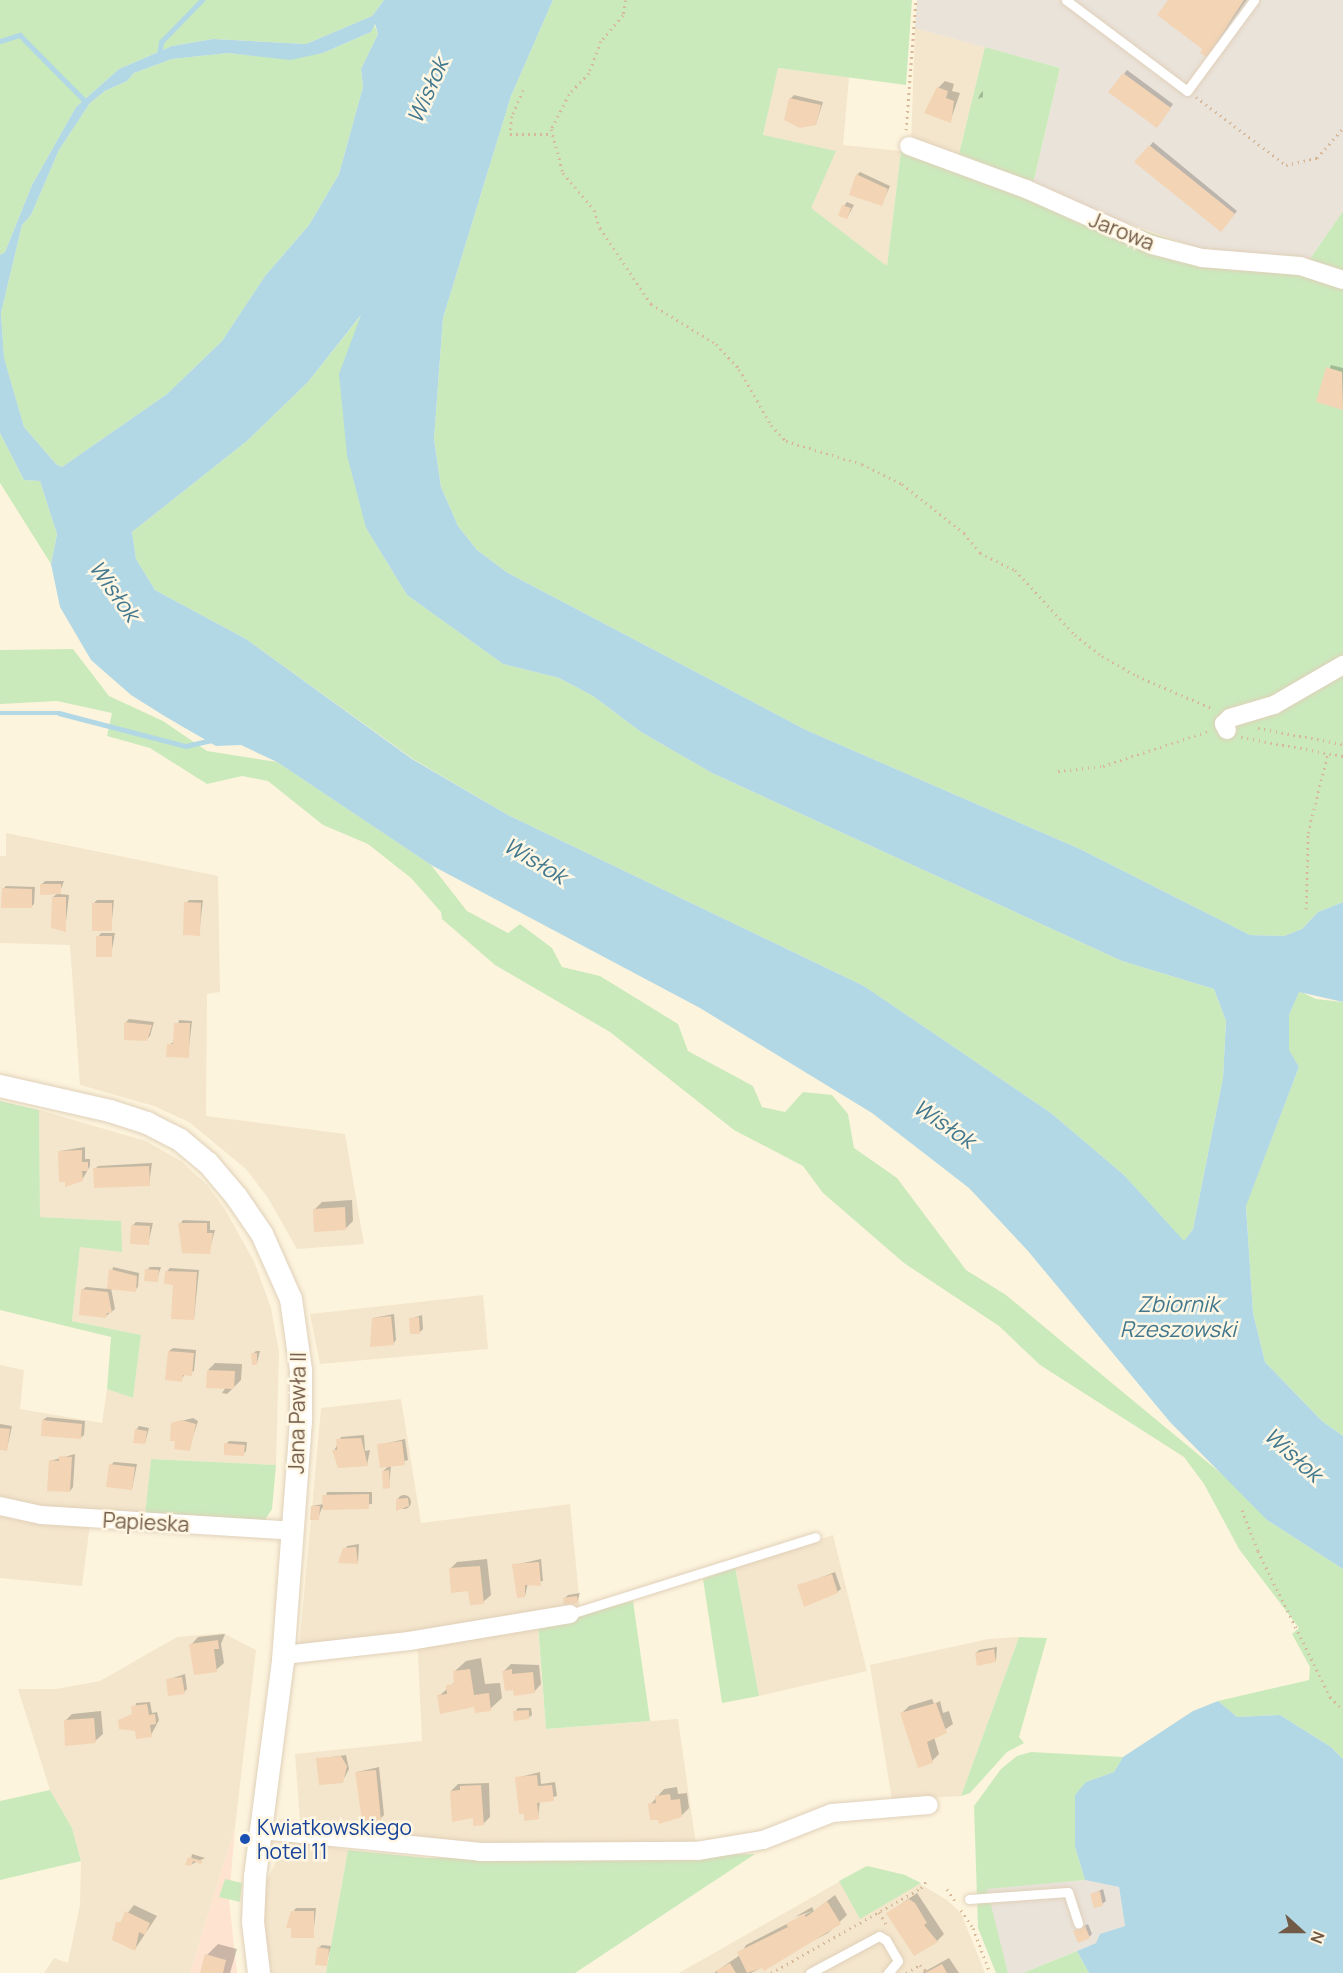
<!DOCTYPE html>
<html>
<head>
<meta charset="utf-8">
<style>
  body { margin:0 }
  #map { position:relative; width:1343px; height:1973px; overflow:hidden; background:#fdf4dd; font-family:Manrope,sans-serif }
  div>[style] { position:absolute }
  .residential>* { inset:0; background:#f4e6cc }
  .commercial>* { inset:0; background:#fee3d0 }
  .industrial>* { inset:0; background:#eae3da }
  .green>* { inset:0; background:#caeabc }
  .water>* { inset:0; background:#b2d8e6 }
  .shadow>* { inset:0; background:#0003 }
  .round { border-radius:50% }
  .stream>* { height:4.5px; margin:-2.25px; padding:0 2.25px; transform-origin:2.25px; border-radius:2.25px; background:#b2d8e6 }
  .building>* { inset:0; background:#f3d4b4 }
  .path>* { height:3px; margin-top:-1.5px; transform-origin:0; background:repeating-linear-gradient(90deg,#d7b898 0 1.5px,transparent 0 6px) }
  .roads { filter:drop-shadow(0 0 2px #e0d0ba) drop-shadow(0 0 2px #e0d0ba) }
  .service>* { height:9px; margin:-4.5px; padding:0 4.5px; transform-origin:4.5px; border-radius:4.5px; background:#fff }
  .minor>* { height:18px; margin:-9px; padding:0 9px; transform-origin:9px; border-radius:9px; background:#fff }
  .tertiary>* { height:22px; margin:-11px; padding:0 11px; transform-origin:11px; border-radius:11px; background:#fff }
  .dots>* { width:16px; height:16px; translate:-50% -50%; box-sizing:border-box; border:3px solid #fff7e4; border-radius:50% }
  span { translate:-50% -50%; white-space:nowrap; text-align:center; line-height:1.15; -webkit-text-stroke:5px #fff7e4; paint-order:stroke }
  .street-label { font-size:21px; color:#725b46 }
  .transit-label { font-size:21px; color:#164399 }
  .left { translate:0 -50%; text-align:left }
  .water-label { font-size:22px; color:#42788e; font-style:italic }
  .north { position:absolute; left:1271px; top:1901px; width:60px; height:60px; -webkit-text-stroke:4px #fff7e4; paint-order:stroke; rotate:111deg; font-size:16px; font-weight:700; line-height:24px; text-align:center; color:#725b46 }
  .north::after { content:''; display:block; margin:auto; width:21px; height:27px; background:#725b46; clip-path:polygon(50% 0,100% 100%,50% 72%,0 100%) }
</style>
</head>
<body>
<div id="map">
  <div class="residential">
    <i style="clip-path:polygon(915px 28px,985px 47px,958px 158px,911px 145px)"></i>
    <i style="clip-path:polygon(777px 68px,849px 77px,843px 145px,901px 151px,887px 266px,810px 208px,763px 136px)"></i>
    <i style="clip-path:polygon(6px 833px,218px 876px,220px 992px,207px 994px,206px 1116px,345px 1134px,364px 1244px,297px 1249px,268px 1198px,246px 1169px,189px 1122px,154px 1106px,80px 1085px,70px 945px,0 943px,0 856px,6px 856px)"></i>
    <i style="clip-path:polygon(39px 1110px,146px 1141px,181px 1161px,207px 1185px,224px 1208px,254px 1261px,271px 1308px,279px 1352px,276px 1465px,152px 1459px,145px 1516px,0 1505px,0 1365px,24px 1370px,20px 1409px,102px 1423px,107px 1389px,133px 1398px,141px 1335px,72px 1321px,80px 1246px,121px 1221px,40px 1217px)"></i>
    <i style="clip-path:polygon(483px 1295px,488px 1349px,320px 1364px,310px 1314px)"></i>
    <i style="clip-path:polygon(401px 1399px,421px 1523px,570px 1504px,580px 1606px,537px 1617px,546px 1729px,678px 1719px,696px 1845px,502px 1844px,310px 1828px,300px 1820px,295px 1754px,422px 1741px,417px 1635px,299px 1650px,321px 1408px)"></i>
    <i style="clip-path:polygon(0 1515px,90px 1524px,82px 1586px,0 1578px)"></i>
    <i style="clip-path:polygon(833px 1535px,867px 1671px,759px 1696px,735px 1567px)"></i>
    <i style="clip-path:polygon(223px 1633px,256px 1650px,235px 1827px,190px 1973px,44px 1973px,54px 1958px,68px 1963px,80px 1905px,81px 1861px,72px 1828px,50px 1790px,18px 1689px,56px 1689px,100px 1681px,177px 1637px)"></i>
    <i style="clip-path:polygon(1019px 1637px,961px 1796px,892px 1800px,870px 1665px,988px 1639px)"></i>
    <i style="clip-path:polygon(287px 1838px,348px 1850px,326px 1973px,271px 1973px,264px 1927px,264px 1887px)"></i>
    <i style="clip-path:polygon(867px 1866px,905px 1875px,947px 1900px,961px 1913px,985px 1973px,679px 1973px)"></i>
  </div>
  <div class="commercial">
    <i style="clip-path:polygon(235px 1827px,229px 1900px,237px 1973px,190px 1973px)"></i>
  </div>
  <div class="industrial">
    <i style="clip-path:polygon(917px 0,1343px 0,1343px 211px,1310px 259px,1266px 257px,1209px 252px,1096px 212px,1033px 184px,1060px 68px,915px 28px)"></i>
    <i style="clip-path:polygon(1085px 1880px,1119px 1887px,1125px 1926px,1101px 1934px,1096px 1943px,1023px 1973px,1008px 1973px,986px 1888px)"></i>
  </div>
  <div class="green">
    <i style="clip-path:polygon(0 0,384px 0,372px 16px,306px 44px,213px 39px,172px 46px,119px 69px,76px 107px,32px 185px,5px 252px,0 255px)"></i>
    <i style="clip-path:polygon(553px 0,912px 0,906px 85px,778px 68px,763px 135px,836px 151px,811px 208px,887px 266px,901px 151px,1209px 252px,1310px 259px,1343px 211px,1343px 902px,1318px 912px,1302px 929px,1284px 936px,1250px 935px,1080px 849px,806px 730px,508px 573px,477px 550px,458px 526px,441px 487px,434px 439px,443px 318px,511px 96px)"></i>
    <i style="clip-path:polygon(374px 24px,378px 34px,361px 69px,363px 87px,339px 174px,309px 225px,265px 276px,222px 341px,167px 394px,62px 467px,56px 464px,24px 427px,4px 359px,1px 313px,22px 225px,31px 215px,59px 150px,90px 103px,105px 91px,127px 81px,134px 73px,172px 59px,227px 53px,290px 59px,323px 53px,371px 32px)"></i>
    <i style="clip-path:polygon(985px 47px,1060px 68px,1033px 184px,958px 158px)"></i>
    <i style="clip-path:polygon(363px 313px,366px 528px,407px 595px,503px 664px,559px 678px,593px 696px,641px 732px,712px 773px,1122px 961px,1214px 989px,1226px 1021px,1223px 1078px,1193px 1229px,1184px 1242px,1124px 1175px,1051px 1113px,864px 986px,508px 815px,413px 759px,246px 639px,155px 590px,136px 559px,132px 532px,247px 441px,308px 382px)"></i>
    <i style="clip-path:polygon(0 433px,24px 480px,40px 481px,57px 534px,51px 564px,0 483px)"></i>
    <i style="clip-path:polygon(73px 649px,109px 696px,163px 721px,207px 751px,277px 762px,431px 865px,467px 911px,508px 933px,520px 924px,552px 948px,562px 967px,600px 976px,678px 1024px,688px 1051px,753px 1086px,762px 1107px,785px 1112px,803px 1092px,832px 1095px,848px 1114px,854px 1148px,897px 1178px,966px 1270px,1006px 1295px,1066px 1345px,1246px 1494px,1267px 1520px,1343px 1569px,1343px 1759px,1331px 1747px,1280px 1715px,1237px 1717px,1218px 1701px,1309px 1680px,1310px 1667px,1292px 1634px,1299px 1628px,1239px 1549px,1204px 1484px,1184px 1457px,1040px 1365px,999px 1326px,904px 1263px,823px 1193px,803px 1166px,734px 1130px,610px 1032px,495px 965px,442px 919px,441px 912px,411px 878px,368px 844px,323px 825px,268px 781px,242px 776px,207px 784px,150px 748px,107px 736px,112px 713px,57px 701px,0 704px,0 650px)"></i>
    <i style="clip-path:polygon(1299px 991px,1316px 999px,1343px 1002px,1343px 1436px,1322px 1421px,1265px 1362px,1253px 1313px,1246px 1205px,1299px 1067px,1289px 1051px,1289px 1015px)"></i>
    <i style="clip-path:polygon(0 1101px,39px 1110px,40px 1217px,121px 1221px,122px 1252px,80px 1247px,72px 1321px,141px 1335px,133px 1398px,107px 1389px,111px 1337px,0 1310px)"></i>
    <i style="clip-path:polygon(151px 1459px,276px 1465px,272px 1509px,263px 1523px,145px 1516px)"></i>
    <i style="clip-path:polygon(735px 1567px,759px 1696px,722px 1703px,703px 1579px)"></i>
    <i style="clip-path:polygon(633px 1601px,650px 1721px,546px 1729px,538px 1625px)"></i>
    <i style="clip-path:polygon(1019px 1637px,1047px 1638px,1019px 1737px,1024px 1743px,1007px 1752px,970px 1793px,961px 1796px)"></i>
    <i style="clip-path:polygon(1031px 1752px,1123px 1757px,1114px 1772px,1086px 1782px,1075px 1847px,1085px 1880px,987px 1889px,1008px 1973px,996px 1973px,978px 1928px,974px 1806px,1001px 1769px,1017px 1756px)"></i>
    <i style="clip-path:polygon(50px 1790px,72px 1828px,81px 1861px,0 1880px,0 1801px)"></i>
    <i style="clip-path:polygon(348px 1850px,427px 1858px,755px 1854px,575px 1973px,326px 1973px)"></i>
    <i style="clip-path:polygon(867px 1866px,905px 1875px,921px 1883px,860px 1919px,839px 1881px)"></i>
    <i style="clip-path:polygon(225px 1879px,242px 1883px,240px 1902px,219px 1897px)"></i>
    <i style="clip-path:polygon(1077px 1951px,1089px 1973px,1023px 1973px)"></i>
  </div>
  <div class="water">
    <i style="clip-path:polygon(evenodd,384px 0,553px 0,511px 96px,443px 318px,434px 439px,441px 487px,458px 526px,477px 550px,508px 573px,806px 730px,1080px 849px,1250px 935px,1284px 936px,1302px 929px,1318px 912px,1343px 902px,1343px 1002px,1299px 992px,1289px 1015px,1289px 1050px,1299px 1067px,1246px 1206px,1253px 1313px,1265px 1362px,1322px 1421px,1343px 1436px,1343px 1569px,1267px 1520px,1170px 1422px,1028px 1251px,969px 1188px,872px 1113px,700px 1008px,431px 865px,277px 762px,241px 745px,216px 746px,166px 717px,131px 695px,91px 660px,60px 607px,51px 564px,57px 534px,40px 481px,24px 480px,0 433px,0 255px,5px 252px,32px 185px,76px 107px,119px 69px,172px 46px,213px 39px,306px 44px,372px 16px,384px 0,375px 24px,378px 34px,361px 69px,363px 87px,339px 174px,309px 225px,265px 276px,222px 341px,167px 394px,62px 467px,56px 464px,24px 427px,4px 358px,1px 313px,22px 225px,31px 215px,59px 150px,90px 103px,105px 91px,127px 81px,134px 73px,172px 59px,228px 53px,290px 60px,323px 53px,371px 32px,375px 24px,384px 0,361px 315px,339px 374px,347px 455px,366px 528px,407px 595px,503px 664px,559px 678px,593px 696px,641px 732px,712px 773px,1122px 961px,1214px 989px,1226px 1021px,1223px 1078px,1193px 1229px,1184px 1241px,1124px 1175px,1051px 1113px,864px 986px,508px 815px,412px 759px,246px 639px,155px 590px,136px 559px,132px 532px,247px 441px,308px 382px,361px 315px)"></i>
    <i style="clip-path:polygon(1218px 1701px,1237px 1717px,1280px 1715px,1331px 1747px,1343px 1759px,1343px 1973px,1089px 1973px,1077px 1951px,1096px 1943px,1100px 1934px,1125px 1926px,1119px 1887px,1085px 1880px,1075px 1847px,1075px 1795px,1086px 1782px,1114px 1772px,1123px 1757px,1193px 1711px)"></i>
  </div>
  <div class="shadow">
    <i style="clip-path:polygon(1170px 0,1247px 0,1210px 52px)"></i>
    <i style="clip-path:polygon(1127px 70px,1173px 104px,1160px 123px,1110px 92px)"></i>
    <i style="clip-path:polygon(945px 81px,954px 84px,952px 91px,960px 93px,950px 122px,938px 88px)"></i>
    <i style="clip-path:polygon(983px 91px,983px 97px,978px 99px,980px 94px)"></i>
    <i style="clip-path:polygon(794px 95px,823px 102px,816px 124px,790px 99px)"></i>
    <i style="clip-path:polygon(1153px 142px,1237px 211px,1224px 227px,1137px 162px)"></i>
    <i style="clip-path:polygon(860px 172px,890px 186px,882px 204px,857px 175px)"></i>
    <i style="clip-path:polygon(847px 202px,854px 205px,847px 218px,844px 206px)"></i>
    <i style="clip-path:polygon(1331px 365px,1343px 368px,1343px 408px,1318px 401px)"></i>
    <i style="clip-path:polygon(45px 881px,64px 881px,59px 894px,69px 895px,65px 930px,53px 897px,58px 893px,41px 885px)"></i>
    <i style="clip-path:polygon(6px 886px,35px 887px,34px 904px,31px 907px,3px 889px)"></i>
    <i style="clip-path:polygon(97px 900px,114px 900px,111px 929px,93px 904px)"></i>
    <i style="clip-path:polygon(189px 900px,203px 900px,199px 934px,186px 903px)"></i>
    <i style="clip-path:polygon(101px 933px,115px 933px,111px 955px,98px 937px)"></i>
    <i style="clip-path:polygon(129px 1019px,154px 1022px,150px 1036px,146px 1040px,126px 1022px)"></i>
    <i style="clip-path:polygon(179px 1020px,192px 1021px,188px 1056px,169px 1045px,175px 1041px)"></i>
    <i style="clip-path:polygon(85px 1147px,85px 1159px,90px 1159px,90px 1166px,82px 1180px,60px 1151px)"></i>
    <i style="clip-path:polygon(152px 1163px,149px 1184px,95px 1169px,98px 1166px)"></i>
    <i style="clip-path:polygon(352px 1200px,353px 1221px,346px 1228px,315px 1209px,322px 1202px)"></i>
    <i style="clip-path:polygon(183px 1220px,210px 1221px,210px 1230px,215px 1230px,209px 1252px,180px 1224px)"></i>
    <i style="clip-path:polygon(136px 1222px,153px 1223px,148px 1244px,132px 1226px)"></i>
    <i style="clip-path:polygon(113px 1267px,139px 1273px,138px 1287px,135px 1290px,111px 1288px,115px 1309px,106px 1316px,82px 1290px,86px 1287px,108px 1289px)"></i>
    <i style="clip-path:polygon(150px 1267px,161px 1267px,157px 1280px,147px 1270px)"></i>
    <i style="clip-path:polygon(170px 1268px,199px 1270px,194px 1319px,167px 1271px)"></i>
    <i style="clip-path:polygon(394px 1314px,396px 1340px,393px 1344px,373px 1318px)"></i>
    <i style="clip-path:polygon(422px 1315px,423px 1329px,420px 1332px,410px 1319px)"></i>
    <i style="clip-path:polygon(173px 1348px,196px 1350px,194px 1371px,185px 1374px,181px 1380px,169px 1351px)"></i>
    <i style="clip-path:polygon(256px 1351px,260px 1351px,257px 1363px,253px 1354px)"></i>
    <i style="clip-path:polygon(215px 1363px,242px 1364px,241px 1380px,227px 1394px,222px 1393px,226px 1387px,208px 1370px)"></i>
    <i style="clip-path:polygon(47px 1417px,85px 1421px,84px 1435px,80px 1438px,43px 1420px)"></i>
    <i style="clip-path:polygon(193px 1418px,198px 1421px,189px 1449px,177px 1440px,173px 1423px)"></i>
    <i style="clip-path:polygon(0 1424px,12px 1426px,7px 1449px,0 1449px)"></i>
    <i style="clip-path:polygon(139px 1426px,149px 1428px,145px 1443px,136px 1430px)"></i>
    <i style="clip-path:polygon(364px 1435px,365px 1451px,370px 1450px,367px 1465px,334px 1451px,341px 1437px)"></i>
    <i style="clip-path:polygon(405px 1439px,408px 1460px,391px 1465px,389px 1487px,383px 1471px,389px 1466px,379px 1445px)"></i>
    <i style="clip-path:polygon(229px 1441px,247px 1442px,246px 1451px,243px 1455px,226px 1444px)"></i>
    <i style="clip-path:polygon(75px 1454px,73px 1487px,70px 1491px,50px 1461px)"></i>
    <i style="clip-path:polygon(114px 1462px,137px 1464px,132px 1489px,111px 1465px)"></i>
    <i style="clip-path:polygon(327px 1492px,372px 1492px,372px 1504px,322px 1508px,318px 1518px,312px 1506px,324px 1504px)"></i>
    <i class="round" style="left:397px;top:1495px;width:14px;height:14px"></i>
    <i style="clip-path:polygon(359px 1544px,358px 1562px,340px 1561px,347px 1546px)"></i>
    <i style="clip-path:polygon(487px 1559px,491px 1595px,483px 1602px,450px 1569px,457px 1562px)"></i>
    <i style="clip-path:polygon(541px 1559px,543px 1581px,528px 1583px,525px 1596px,514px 1565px)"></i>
    <i style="clip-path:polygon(835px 1572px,841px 1589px,837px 1592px,799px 1586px)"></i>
    <i style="clip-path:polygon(580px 1593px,577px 1602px,565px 1598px,568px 1595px)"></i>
    <i style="clip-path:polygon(225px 1634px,221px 1644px,224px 1663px,216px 1670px,191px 1645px,198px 1637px)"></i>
    <i style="clip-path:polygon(997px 1647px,996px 1661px,976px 1653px,979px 1650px)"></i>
    <i style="clip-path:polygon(481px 1658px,485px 1684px,500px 1683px,502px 1698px,490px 1709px,439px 1696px,455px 1682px,454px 1672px,466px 1661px)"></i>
    <i style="clip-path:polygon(511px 1664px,539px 1665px,541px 1684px,534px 1692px,514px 1688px,504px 1671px)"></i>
    <i style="clip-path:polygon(185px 1674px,187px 1689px,184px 1692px,167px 1680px)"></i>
    <i style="clip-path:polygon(932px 1699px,934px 1704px,940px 1701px,943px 1713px,949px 1711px,953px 1724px,934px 1737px,939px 1754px,932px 1761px,902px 1713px,909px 1706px)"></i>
    <i style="clip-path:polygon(150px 1702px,152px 1713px,157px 1712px,159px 1720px,151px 1735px,120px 1721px,134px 1713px,136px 1703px)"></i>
    <i style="clip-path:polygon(518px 1708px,531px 1708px,532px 1715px,528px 1718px,515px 1712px)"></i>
    <i style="clip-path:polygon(101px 1711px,103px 1734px,95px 1741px,65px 1721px,72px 1714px)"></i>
    <i style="clip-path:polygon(346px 1755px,349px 1769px,342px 1782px,318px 1759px)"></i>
    <i style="clip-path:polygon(379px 1767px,384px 1815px,381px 1818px,357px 1772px)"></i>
    <i style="clip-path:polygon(540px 1772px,541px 1784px,555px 1782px,557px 1796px,540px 1801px,538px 1818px,516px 1778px)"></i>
    <i style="clip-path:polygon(489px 1783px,490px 1817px,483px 1824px,451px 1791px,458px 1784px)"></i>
    <i style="clip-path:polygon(677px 1787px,678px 1794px,687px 1793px,689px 1808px,682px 1815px,650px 1805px,664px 1789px)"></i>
    <i style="clip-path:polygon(192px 1854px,205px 1858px,190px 1865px)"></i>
    <i style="clip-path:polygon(1103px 1889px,1106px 1901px,1102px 1904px,1092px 1894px)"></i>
    <i style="clip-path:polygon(917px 1893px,944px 1934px,937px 1941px,888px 1913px)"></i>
    <i style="clip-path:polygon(835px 1895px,847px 1915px,828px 1933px,751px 1973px,714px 1973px,740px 1955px,746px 1945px,812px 1911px,795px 1917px,812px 1907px,814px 1911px)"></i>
    <i style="clip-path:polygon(134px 1905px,157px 1916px,135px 1949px,116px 1928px)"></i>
    <i style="clip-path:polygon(296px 1908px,316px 1908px,313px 1937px,293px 1912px)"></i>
    <i style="clip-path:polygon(1088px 1924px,1092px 1934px,1089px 1937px,1075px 1931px)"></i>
    <i style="clip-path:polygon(218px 1944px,237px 1949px,230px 1973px,202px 1973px,207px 1955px)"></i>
    <i style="clip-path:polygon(322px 1945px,331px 1946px,326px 1964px,318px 1948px)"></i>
    <i style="clip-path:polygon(949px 1958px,959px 1973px,922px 1973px)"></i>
  </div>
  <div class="stream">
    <i style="left:0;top:41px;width:21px;rotate:-17deg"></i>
    <i style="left:20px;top:35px;width:91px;rotate:45.4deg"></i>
    <i style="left:159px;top:55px;width:13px;rotate:-81deg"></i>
    <i style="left:161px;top:42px;width:59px;rotate:-45.7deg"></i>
    <i style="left:0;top:713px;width:59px"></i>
    <i style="left:59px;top:713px;width:131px;rotate:14.6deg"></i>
    <i style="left:186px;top:746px;width:26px;rotate:-13deg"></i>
  </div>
  <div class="building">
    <i style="clip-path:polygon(1168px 0,1244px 0,1207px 57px,1200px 53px,1202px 49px,1157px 15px)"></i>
    <i style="clip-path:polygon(1123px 73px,1171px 108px,1157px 128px,1108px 92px)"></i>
    <i style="clip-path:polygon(937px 87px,948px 91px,946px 98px,954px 101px,951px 123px,924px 113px)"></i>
    <i style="clip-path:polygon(789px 98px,821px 105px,816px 125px,800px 128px,784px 120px)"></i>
    <i style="clip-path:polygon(1149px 145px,1235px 214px,1221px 232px,1134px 162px)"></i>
    <i style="clip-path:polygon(856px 174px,888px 189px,882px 206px,849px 195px)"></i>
    <i style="clip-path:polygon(842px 205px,851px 208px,847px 219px,838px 216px)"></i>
    <i style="clip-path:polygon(1326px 367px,1342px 372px,1343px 410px,1316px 402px)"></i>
    <i style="clip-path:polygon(40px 884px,61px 884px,61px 894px,40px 895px)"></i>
    <i style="clip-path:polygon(2px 888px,32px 889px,32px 908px,1px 908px)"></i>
    <i style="clip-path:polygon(52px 897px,66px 897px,66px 932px,51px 928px)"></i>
    <i style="clip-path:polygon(184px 902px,201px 903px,200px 936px,183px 935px)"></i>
    <i style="clip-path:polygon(92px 903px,112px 903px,112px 931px,92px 931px)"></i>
    <i style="clip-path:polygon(96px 936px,112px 936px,112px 957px,96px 957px)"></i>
    <i style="clip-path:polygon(124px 1022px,152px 1025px,147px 1041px,124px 1040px)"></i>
    <i style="clip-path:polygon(174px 1023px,190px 1023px,189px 1058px,166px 1057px,167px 1044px,173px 1044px)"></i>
    <i style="clip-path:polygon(82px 1150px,82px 1162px,88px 1162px,88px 1171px,82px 1171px,83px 1181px,65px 1187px,65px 1182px,59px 1182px,58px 1151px)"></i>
    <i style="clip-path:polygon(149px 1166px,150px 1186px,94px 1188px,93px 1168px)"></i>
    <i style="clip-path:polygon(345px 1207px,346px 1230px,314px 1232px,313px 1209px)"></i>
    <i style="clip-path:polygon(178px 1223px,207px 1223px,207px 1233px,213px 1233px,210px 1254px,182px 1253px)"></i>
    <i style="clip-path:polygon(131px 1225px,150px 1226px,149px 1245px,130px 1244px)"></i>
    <i style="clip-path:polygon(109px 1269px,137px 1276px,136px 1292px,107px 1289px)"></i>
    <i style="clip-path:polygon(145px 1269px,159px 1270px,158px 1282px,144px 1281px)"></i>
    <i style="clip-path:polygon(165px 1271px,197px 1272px,194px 1320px,171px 1319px,173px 1285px,164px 1284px)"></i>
    <i style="clip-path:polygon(81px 1289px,108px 1292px,112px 1313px,107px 1313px,106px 1318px,79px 1315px)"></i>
    <i style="clip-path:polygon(391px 1316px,394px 1345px,370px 1347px,372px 1318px)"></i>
    <i style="clip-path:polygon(419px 1317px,420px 1334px,410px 1334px,409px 1318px)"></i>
    <i style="clip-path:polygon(168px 1351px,194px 1353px,192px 1376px,183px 1375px,182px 1382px,165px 1380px)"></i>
    <i style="clip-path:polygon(251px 1353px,257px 1353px,257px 1365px,252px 1365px)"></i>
    <i style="clip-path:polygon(207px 1370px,235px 1371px,234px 1389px,206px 1388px)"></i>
    <i style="clip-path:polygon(42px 1420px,82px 1424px,81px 1439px,41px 1436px)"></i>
    <i style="clip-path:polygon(181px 1420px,196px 1424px,190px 1451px,174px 1449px,175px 1441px,170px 1441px,171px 1423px)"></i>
    <i style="clip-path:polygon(0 1428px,10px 1429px,7px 1451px,0 1450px)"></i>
    <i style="clip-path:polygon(135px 1429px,147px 1431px,145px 1444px,133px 1443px)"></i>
    <i style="clip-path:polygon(361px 1438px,368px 1466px,338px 1468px,332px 1450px,337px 1450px,336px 1439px)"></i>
    <i style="clip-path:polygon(402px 1441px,405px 1465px,380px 1468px,377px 1444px)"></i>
    <i style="clip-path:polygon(224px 1443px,245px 1445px,244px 1456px,224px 1455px)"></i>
    <i style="clip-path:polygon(59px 1456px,72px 1457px,70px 1492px,47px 1491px,49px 1460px,59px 1461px)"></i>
    <i style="clip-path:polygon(109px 1464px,135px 1467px,132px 1490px,106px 1487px)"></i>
    <i style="clip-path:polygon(389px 1470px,390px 1488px,383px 1489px,382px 1471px)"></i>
    <i style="clip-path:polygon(369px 1494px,369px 1509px,323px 1510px,322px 1495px)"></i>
    <i style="clip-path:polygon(408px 1498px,409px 1506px,396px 1511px,396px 1499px)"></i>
    <i style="clip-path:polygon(311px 1506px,320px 1506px,319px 1520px,310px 1520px)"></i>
    <i style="clip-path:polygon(356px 1547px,358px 1564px,338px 1563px,343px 1548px)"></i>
    <i style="clip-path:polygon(539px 1562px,541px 1586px,525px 1585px,525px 1597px,517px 1598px,512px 1564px)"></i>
    <i style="clip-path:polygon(480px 1566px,484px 1604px,470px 1605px,468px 1591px,451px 1593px,449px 1568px)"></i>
    <i style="clip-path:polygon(832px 1574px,838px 1593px,804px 1607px,797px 1585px)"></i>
    <i style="clip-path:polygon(577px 1596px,578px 1603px,564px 1605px,563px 1598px)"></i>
    <i style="clip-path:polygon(218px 1640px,219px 1649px,214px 1649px,217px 1672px,194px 1675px,189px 1644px)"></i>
    <i style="clip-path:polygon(994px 1649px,996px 1662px,977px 1666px,975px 1653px)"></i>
    <i style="clip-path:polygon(470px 1669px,474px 1695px,489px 1693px,491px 1711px,475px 1713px,474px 1707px,440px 1714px,437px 1695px,447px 1694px,446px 1685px,454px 1684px,453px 1671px)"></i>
    <i style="clip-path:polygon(512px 1669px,512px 1674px,533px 1672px,535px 1693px,514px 1696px,513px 1690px,505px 1691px,502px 1671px)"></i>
    <i style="clip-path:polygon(182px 1677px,185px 1694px,168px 1696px,166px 1679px)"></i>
    <i style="clip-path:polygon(936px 1703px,947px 1733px,927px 1742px,933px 1763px,918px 1768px,900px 1713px)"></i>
    <i style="clip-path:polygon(147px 1704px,149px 1715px,155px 1714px,156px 1724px,150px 1725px,152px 1737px,136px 1739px,135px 1731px,119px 1729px,118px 1720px,132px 1714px,131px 1706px)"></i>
    <i style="clip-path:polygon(529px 1710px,529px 1719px,514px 1721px,513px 1711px)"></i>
    <i style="clip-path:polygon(94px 1718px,96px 1743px,65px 1746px,64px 1720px)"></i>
    <i style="clip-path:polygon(341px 1756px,347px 1766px,343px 1783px,319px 1785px,316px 1758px)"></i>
    <i style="clip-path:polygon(376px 1770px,381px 1820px,362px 1821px,355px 1772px)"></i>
    <i style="clip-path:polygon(537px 1775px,538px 1786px,552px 1785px,554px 1801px,537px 1803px,539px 1819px,524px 1821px,524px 1814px,519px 1814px,515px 1777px)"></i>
    <i style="clip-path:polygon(481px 1785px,484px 1825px,473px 1826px,473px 1818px,452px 1822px,450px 1791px,460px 1790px,460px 1786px)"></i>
    <i style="clip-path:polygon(670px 1794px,671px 1800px,680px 1799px,682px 1817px,659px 1824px,658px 1820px,650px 1820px,648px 1804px,656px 1803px,655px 1796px)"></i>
    <i style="clip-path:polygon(188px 1857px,203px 1861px,201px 1864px,193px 1861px,191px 1866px,185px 1865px)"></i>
    <i style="clip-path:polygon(1100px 1891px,1103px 1906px,1094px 1908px,1090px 1894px)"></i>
    <i style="clip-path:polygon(909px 1899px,915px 1903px,927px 1923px,924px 1925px,938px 1942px,914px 1956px,886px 1913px)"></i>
    <i style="clip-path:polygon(827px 1901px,841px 1924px,764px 1971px,762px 1968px,747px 1973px,737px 1952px,788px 1927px,786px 1924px,804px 1914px,806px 1917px)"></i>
    <i style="clip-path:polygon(125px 1911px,150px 1923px,145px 1935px,139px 1932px,135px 1951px,112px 1940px,116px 1922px,121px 1922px)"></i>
    <i style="clip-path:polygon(291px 1911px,314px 1911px,314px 1938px,291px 1938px,291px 1928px,286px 1928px)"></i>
    <i style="clip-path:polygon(1085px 1926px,1090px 1938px,1078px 1943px,1073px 1931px)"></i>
    <i style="clip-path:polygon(317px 1947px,329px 1949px,327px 1966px,315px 1965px)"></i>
    <i style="clip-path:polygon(205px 1954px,226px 1960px,223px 1973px,200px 1973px)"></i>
    <i style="clip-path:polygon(730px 1963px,736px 1973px,718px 1973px,716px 1971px)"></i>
    <i style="clip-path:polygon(942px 1964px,947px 1973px,925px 1973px)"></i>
  </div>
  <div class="path">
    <i style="left:626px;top:0;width:15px;rotate:101deg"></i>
    <i style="left:623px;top:15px;width:34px;rotate:130deg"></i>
    <i style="left:601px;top:41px;width:34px;rotate:111deg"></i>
    <i style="left:589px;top:73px;width:29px;rotate:134deg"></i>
    <i style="left:569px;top:94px;width:39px;rotate:117deg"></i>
    <i style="left:551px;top:129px;width:46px;rotate:74.7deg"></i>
    <i style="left:563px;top:173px;width:48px;rotate:50deg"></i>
    <i style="left:594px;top:210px;width:19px;rotate:72deg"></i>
    <i style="left:600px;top:228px;width:92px;rotate:56.1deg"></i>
    <i style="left:651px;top:304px;width:76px;rotate:31.6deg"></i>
    <i style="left:716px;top:344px;width:34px;rotate:47deg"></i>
    <i style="left:739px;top:369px;width:64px;rotate:60.3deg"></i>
    <i style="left:771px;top:425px;width:22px;rotate:47deg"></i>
    <i style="left:786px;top:441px;width:79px;rotate:16.8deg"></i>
    <i style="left:862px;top:464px;width:45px;rotate:26.6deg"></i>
    <i style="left:902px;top:484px;width:79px;rotate:38.3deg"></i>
    <i style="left:964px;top:533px;width:26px;rotate:51deg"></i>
    <i style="left:980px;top:553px;width:39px;rotate:26deg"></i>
    <i style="left:1015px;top:570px;width:88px;rotate:47.3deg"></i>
    <i style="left:1075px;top:635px;width:34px;rotate:38deg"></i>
    <i style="left:1102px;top:656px;width:40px;rotate:29.7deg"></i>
    <i style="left:1137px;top:676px;width:84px;rotate:23.2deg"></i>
    <i style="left:523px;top:90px;width:28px;rotate:113deg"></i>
    <i style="left:512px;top:116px;width:18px;rotate:96deg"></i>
    <i style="left:510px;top:134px;width:42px"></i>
    <i style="left:1196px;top:97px;width:113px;rotate:37.1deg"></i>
    <i style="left:1286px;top:165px;width:32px;rotate:-13deg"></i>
    <i style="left:1317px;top:158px;width:40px;rotate:-49deg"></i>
    <i style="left:906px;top:130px;width:130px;rotate:-85.6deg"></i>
    <i style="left:1258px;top:728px;width:86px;rotate:10.7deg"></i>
    <i style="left:1241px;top:737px;width:104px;rotate:10.6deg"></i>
    <i style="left:1058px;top:771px;width:45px;rotate:-6.3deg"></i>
    <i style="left:1103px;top:766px;width:112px;rotate:-18.3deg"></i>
    <i style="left:1306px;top:909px;width:76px;rotate:-88.5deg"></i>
    <i style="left:1308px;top:833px;width:82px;rotate:-76deg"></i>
    <i style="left:1242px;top:1510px;width:44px;rotate:68.7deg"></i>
    <i style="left:1258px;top:1551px;width:163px;rotate:63.7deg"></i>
    <i style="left:1330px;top:1697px;width:18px;rotate:45deg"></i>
    <i style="left:947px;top:1889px;width:18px;rotate:56deg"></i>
    <i style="left:961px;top:1910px;width:22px;rotate:56deg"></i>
    <i style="left:973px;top:1928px;width:48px;rotate:69.3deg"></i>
    <i style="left:879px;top:1912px;width:16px;rotate:60deg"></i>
    <i style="left:771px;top:1973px;width:172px;rotate:-29.5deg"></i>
    <i style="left:921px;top:1888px;width:11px;rotate:-52deg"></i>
    <i style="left:906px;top:1973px;width:16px;rotate:-30deg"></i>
    <i style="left:920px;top:1965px;width:11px;rotate:45deg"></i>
  </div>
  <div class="roads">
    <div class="service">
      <i style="left:1066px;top:0;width:151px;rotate:36.9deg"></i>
      <i style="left:1187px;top:91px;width:113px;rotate:-53.6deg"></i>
      <i style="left:570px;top:1614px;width:257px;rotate:-17.4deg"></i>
      <i style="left:969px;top:1899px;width:99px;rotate:-4deg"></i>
      <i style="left:1068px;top:1892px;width:33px;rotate:72deg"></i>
      <i style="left:810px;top:1973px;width:78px;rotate:-28.2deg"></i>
      <i style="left:879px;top:1936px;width:8px;rotate:30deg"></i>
      <i style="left:886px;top:1940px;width:24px;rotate:60deg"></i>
      <i style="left:898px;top:1961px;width:16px;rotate:130deg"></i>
    </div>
    <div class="minor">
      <i style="left:909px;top:146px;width:125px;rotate:20.2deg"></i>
      <i style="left:1026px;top:189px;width:138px;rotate:24deg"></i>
      <i style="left:1152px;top:245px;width:52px;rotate:14.6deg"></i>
      <i style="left:1202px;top:258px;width:98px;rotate:4.7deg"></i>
      <i style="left:1300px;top:266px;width:45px;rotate:18deg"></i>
      <i style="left:1227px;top:730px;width:7px;rotate:-117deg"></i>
      <i style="left:1224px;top:724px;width:8px;rotate:-45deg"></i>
      <i style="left:1230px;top:718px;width:46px;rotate:-16.5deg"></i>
      <i style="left:1274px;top:705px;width:80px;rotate:-30.1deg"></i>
      <i style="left:0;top:1506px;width:42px;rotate:12.4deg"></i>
      <i style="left:41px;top:1515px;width:252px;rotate:3.6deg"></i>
      <i style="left:284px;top:1655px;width:126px;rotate:-6.4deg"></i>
      <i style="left:409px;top:1641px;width:163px;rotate:-9.5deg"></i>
      <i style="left:262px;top:1830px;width:220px;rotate:5.7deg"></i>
      <i style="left:481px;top:1852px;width:216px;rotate:-0.3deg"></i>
      <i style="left:697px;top:1851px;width:67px;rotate:-9.5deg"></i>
      <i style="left:763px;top:1840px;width:74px;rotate:-21.4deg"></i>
      <i style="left:832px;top:1813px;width:97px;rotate:-4.7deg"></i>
    </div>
    <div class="tertiary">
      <i style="left:0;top:1086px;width:113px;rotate:12.8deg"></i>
      <i style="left:110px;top:1111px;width:39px;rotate:18deg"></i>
      <i style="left:147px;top:1123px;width:36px;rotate:27deg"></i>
      <i style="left:179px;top:1139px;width:38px;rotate:40deg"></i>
      <i style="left:208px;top:1163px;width:43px;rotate:49.7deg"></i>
      <i style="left:236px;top:1196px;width:46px;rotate:55.6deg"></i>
      <i style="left:262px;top:1234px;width:71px;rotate:66deg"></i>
      <i style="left:291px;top:1299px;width:72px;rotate:82deg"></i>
      <i style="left:301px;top:1370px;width:51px;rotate:90deg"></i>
      <i style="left:301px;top:1421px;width:241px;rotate:94.3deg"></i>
      <i style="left:283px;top:1661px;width:218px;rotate:97.4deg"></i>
      <i style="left:255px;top:1877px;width:45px;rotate:92.5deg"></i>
      <i style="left:253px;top:1922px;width:51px;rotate:83.3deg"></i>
    </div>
  </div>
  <div class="dots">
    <i style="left:245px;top:1839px;background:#1a4fb4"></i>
  </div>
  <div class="street-label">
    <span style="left:1122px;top:231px;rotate:22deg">Jarowa</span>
    <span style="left:297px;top:1413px;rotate:-89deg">Jana Pawła II</span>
    <span style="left:146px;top:1522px;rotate:3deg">Papieska</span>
  </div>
  <div class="transit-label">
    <span class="left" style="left:257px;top:1839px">Kwiatkowskiego<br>hotel 11</span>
  </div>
  <div class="water-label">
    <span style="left:428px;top:91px;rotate:-66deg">Wisłok</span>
    <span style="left:114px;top:591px;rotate:54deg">Wisłok</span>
    <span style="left:535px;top:861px;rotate:31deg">Wisłok</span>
    <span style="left:944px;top:1124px;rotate:34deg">Wisłok</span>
    <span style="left:1178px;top:1317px">Zbiornik<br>Rzeszowski</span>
    <span style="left:1293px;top:1455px;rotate:42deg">Wisłok</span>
  </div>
  <div class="north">N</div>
</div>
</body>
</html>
